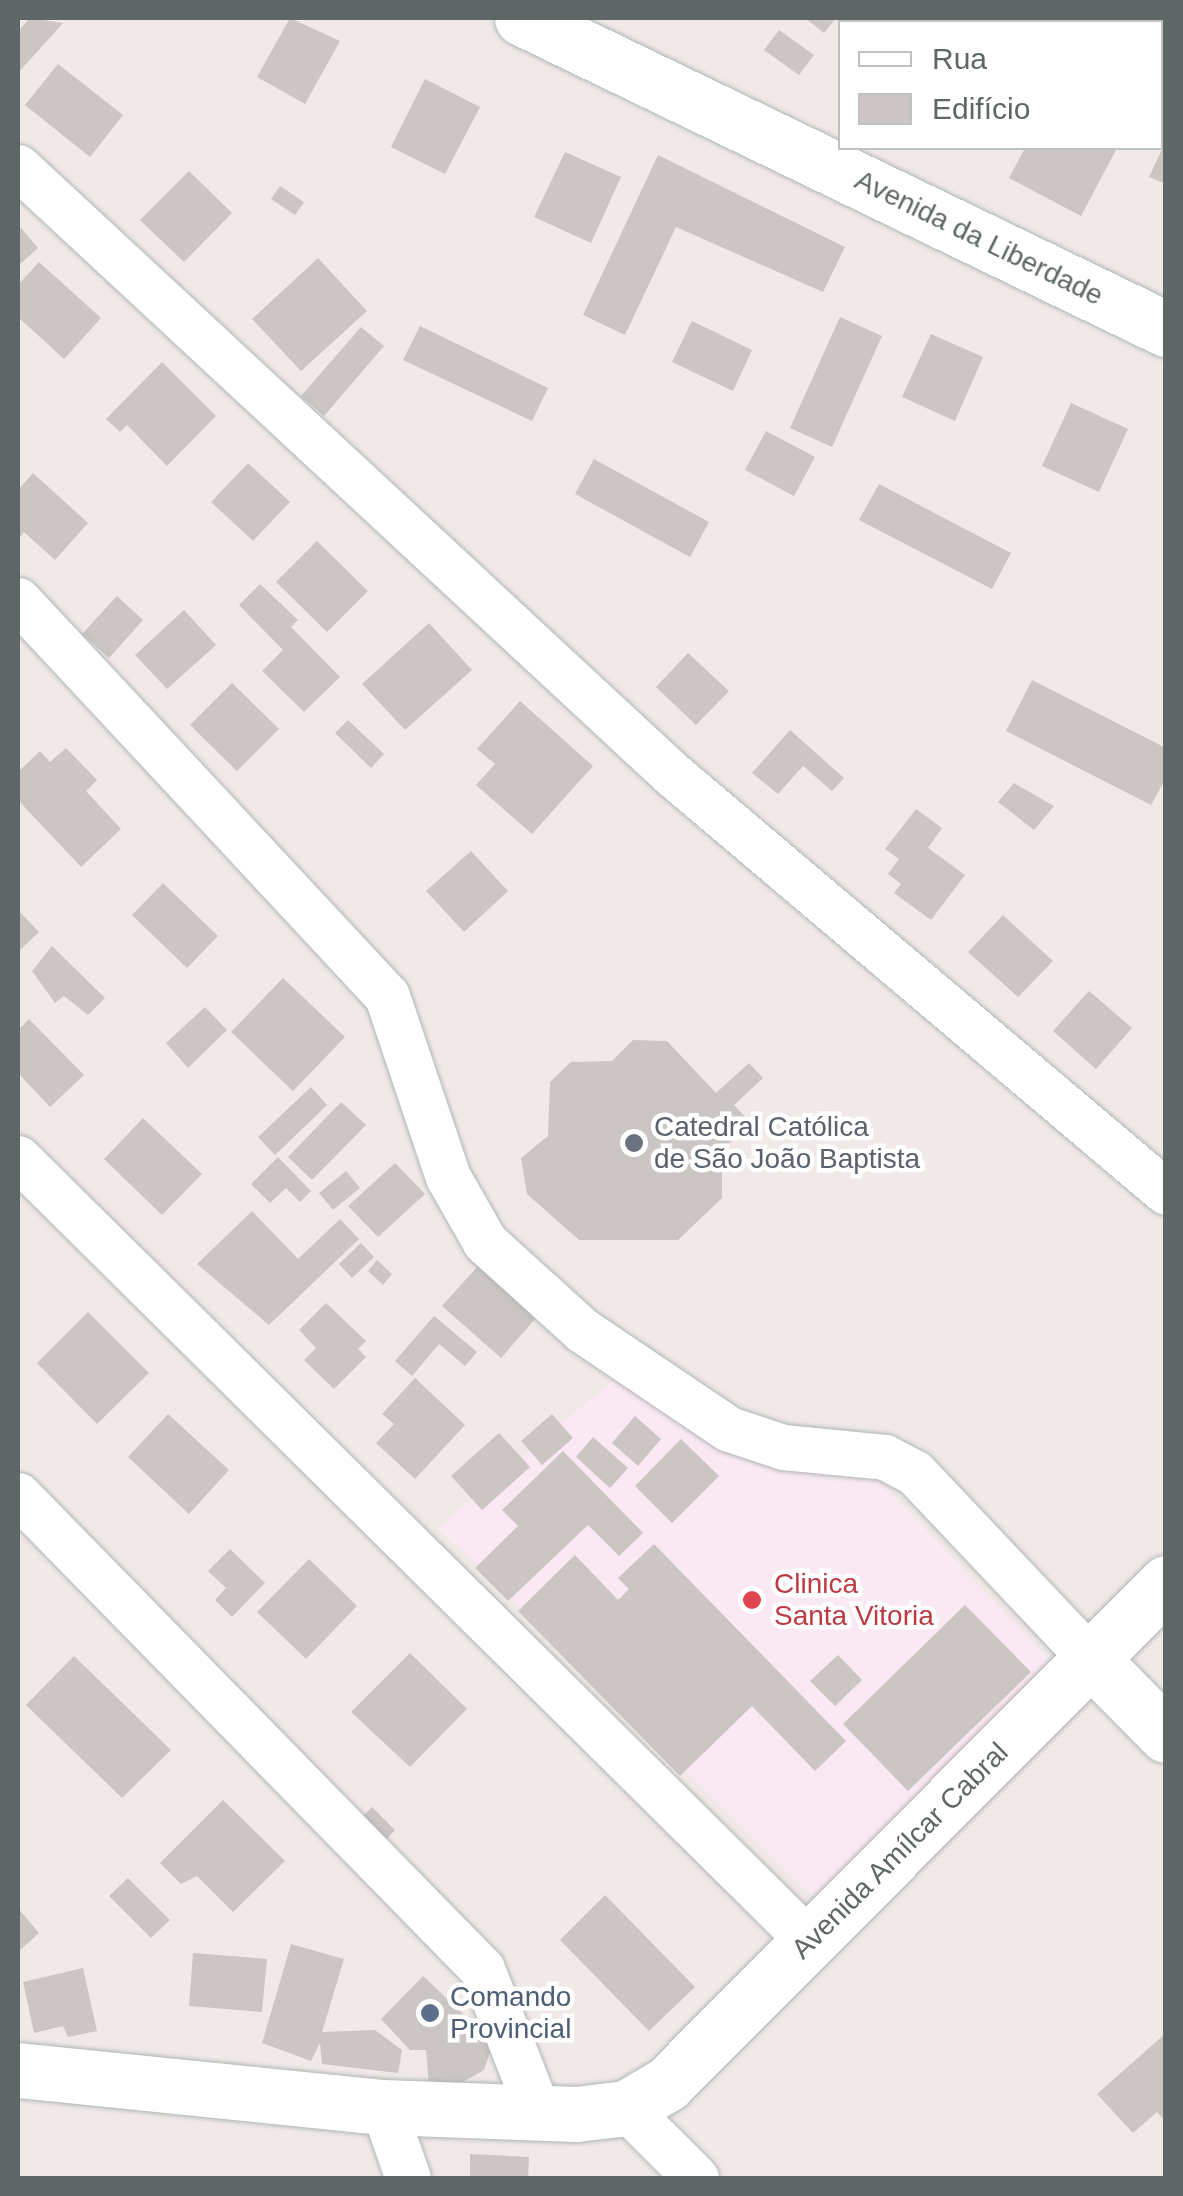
<!DOCTYPE html>
<html>
<head>
<meta charset="utf-8">
<style>
  body { margin:0 }
  #map { position:relative; width:1183px; height:2196px; overflow:hidden; background:#f0e9e8; font-family:Arial,sans-serif }
  div>[style] { position:absolute }
  .medical>* { inset:0; background:#fae8f2 }
  .building>* { inset:0; background:#cbc5c4 }
  .roads { filter:drop-shadow(0 0 2px #b0b6b6) drop-shadow(0 0 2px #b0b6b6) }
  .minor>* { height:45px; margin:-22.5px; padding:0 22.5px; transform-origin:22.5px; border-radius:22.5px; background:#fff }
  .tertiary>* { height:55px; margin:-27.5px; padding:0 27.5px; transform-origin:27.5px; border-radius:27.5px; background:#fff }
  .dots>* { width:28px; height:28px; translate:-50% -50%; box-sizing:border-box; border:5px solid #fff; border-radius:50% }
  span { translate:-50% -50%; white-space:nowrap; text-align:center; line-height:1.15; -webkit-text-stroke:9px #fff; paint-order:stroke }
  .street-label { font-size:28px; color:#5f6766 }
  .worship-label { font-size:28px; color:#5b616d }
  .left { translate:0 -50%; text-align:left }
  .health-label { font-size:28px; color:#be3a42 }
  .service-label { font-size:28px; color:#4e5e75 }
  .frame { position:absolute; inset:0; border:20px solid #5f6766; pointer-events:none }
  .legend { position:absolute; left:838px; top:20px; width:325px; height:130px; box-sizing:border-box; background:#fff; border:2px solid #bfc2c2; margin:0; padding:12px 18px; list-style:none; font-size:30px; color:#5f6766 }
  .legend li { display:flex; align-items:center; gap:20px; height:50px }
  .legend b { width:50px; border:2px solid #bfc2c2 }
</style>
</head>
<body>
<div id="map">
  <div class="medical">
    <i style="clip-path:polygon(618px 1376px,724px 1454px,855px 1470px,885px 1487px,1060px 1671px,817px 1901px,438px 1528px)"></i>
  </div>
  <div class="building">
    <i style="clip-path:polygon(30px 18px,63px 23px,18px 73px,18px 31px)"></i>
    <i style="clip-path:polygon(290px 18px,340px 41px,305px 104px,257px 77px)"></i>
    <i style="clip-path:polygon(805px 18px,836px 18px,824px 33px)"></i>
    <i style="clip-path:polygon(779px 30px,814px 55px,799px 75px,764px 50px)"></i>
    <i style="clip-path:polygon(58px 64px,123px 115px,90px 157px,25px 105px)"></i>
    <i style="clip-path:polygon(425px 79px,480px 107px,445px 174px,391px 147px)"></i>
    <i style="clip-path:polygon(1166px 141px,1166px 184px,1149px 177px)"></i>
    <i style="clip-path:polygon(1025px 148px,1112px 148px,1116px 150px,1081px 216px,1009px 178px)"></i>
    <i style="clip-path:polygon(565px 152px,621px 177px,591px 243px,534px 217px)"></i>
    <i style="clip-path:polygon(658px 155px,845px 247px,823px 292px,676px 227px,625px 335px,583px 315px)"></i>
    <i style="clip-path:polygon(189px 171px,232px 213px,184px 262px,140px 220px)"></i>
    <i style="clip-path:polygon(280px 186px,304px 202px,295px 215px,271px 199px)"></i>
    <i style="clip-path:polygon(21px 228px,38px 248px,18px 266px,18px 231px)"></i>
    <i style="clip-path:polygon(318px 258px,367px 311px,301px 371px,252px 319px)"></i>
    <i style="clip-path:polygon(39px 262px,101px 318px,64px 359px,18px 317px,18px 285px)"></i>
    <i style="clip-path:polygon(840px 317px,882px 336px,832px 447px,790px 428px)"></i>
    <i style="clip-path:polygon(692px 321px,752px 350px,733px 391px,672px 362px)"></i>
    <i style="clip-path:polygon(420px 326px,548px 388px,532px 421px,403px 360px)"></i>
    <i style="clip-path:polygon(361px 327px,384px 346px,324px 416px,301px 396px)"></i>
    <i style="clip-path:polygon(931px 334px,983px 357px,955px 421px,902px 397px)"></i>
    <i style="clip-path:polygon(162px 362px,216px 416px,167px 466px,127px 425px,120px 432px,106px 419px)"></i>
    <i style="clip-path:polygon(1071px 403px,1128px 429px,1099px 492px,1042px 466px)"></i>
    <i style="clip-path:polygon(766px 431px,815px 457px,794px 496px,745px 470px)"></i>
    <i style="clip-path:polygon(594px 459px,709px 522px,690px 557px,575px 494px)"></i>
    <i style="clip-path:polygon(248px 463px,290px 502px,253px 541px,211px 502px)"></i>
    <i style="clip-path:polygon(33px 473px,88px 523px,55px 560px,24px 532px,18px 540px,18px 490px)"></i>
    <i style="clip-path:polygon(879px 484px,1011px 553px,992px 589px,859px 520px)"></i>
    <i style="clip-path:polygon(317px 541px,368px 591px,327px 632px,276px 582px)"></i>
    <i style="clip-path:polygon(260px 584px,298px 620px,291px 627px,340px 677px,304px 712px,262px 671px,283px 650px,239px 605px)"></i>
    <i style="clip-path:polygon(117px 596px,143px 620px,109px 658px,82px 634px)"></i>
    <i style="clip-path:polygon(184px 610px,216px 645px,167px 689px,135px 655px)"></i>
    <i style="clip-path:polygon(429px 623px,472px 670px,405px 730px,362px 684px)"></i>
    <i style="clip-path:polygon(688px 653px,729px 691px,696px 725px,656px 687px)"></i>
    <i style="clip-path:polygon(1032px 680px,1166px 748px,1166px 778px,1151px 805px,1006px 731px)"></i>
    <i style="clip-path:polygon(232px 683px,279px 729px,237px 771px,190px 725px)"></i>
    <i style="clip-path:polygon(520px 701px,593px 766px,532px 834px,476px 785px,495px 764px,477px 749px)"></i>
    <i style="clip-path:polygon(348px 720px,384px 754px,371px 768px,335px 733px)"></i>
    <i style="clip-path:polygon(790px 730px,844px 778px,832px 791px,803px 766px,778px 794px,752px 773px)"></i>
    <i style="clip-path:polygon(66px 748px,97px 780px,86px 791px,121px 829px,81px 867px,18px 800px,18px 772px,40px 751px,50px 762px)"></i>
    <i style="clip-path:polygon(1014px 783px,1054px 806px,1034px 830px,998px 802px)"></i>
    <i style="clip-path:polygon(916px 809px,942px 828px,928px 848px,965px 875px,931px 920px,894px 893px,901px 884px,888px 874px,899px 859px,885px 849px)"></i>
    <i style="clip-path:polygon(471px 851px,508px 891px,464px 932px,426px 891px)"></i>
    <i style="clip-path:polygon(163px 883px,218px 936px,187px 968px,132px 915px)"></i>
    <i style="clip-path:polygon(18px 910px,39px 932px,18px 952px)"></i>
    <i style="clip-path:polygon(1003px 915px,1053px 961px,1018px 997px,968px 952px)"></i>
    <i style="clip-path:polygon(52px 946px,105px 998px,88px 1015px,64px 996px,55px 1003px,32px 971px)"></i>
    <i style="clip-path:polygon(283px 978px,345px 1037px,293px 1091px,231px 1032px)"></i>
    <i style="clip-path:polygon(1089px 991px,1132px 1028px,1096px 1069px,1053px 1031px)"></i>
    <i style="clip-path:polygon(205px 1007px,227px 1030px,188px 1068px,166px 1043px)"></i>
    <i style="clip-path:polygon(29px 1019px,84px 1075px,50px 1107px,18px 1073px,18px 1030px)"></i>
    <i style="clip-path:polygon(633px 1040px,667px 1041px,716px 1093px,749px 1063px,763px 1078px,734px 1105px,751px 1123px,722px 1150px,722px 1198px,678px 1240px,579px 1240px,527px 1194px,521px 1158px,548px 1136px,550px 1082px,571px 1062px,612px 1061px)"></i>
    <i style="clip-path:polygon(311px 1087px,327px 1105px,275px 1155px,258px 1137px)"></i>
    <i style="clip-path:polygon(341px 1102px,366px 1125px,312px 1180px,288px 1157px)"></i>
    <i style="clip-path:polygon(143px 1118px,202px 1174px,162px 1215px,104px 1159px)"></i>
    <i style="clip-path:polygon(278px 1157px,311px 1191px,300px 1202px,286px 1188px,270px 1203px,251px 1184px)"></i>
    <i style="clip-path:polygon(395px 1163px,425px 1194px,378px 1237px,348px 1206px)"></i>
    <i style="clip-path:polygon(346px 1171px,360px 1188px,333px 1210px,319px 1193px)"></i>
    <i style="clip-path:polygon(252px 1211px,298px 1259px,340px 1219px,359px 1239px,269px 1325px,197px 1264px)"></i>
    <i style="clip-path:polygon(361px 1243px,374px 1257px,352px 1278px,339px 1264px)"></i>
    <i style="clip-path:polygon(377px 1260px,392px 1274px,383px 1285px,368px 1271px)"></i>
    <i style="clip-path:polygon(478px 1266px,536px 1318px,501px 1358px,442px 1306px)"></i>
    <i style="clip-path:polygon(326px 1303px,366px 1341px,358px 1349px,366px 1357px,334px 1389px,304px 1360px,316px 1348px,299px 1330px)"></i>
    <i style="clip-path:polygon(88px 1312px,149px 1373px,97px 1424px,37px 1363px)"></i>
    <i style="clip-path:polygon(434px 1316px,477px 1352px,465px 1366px,439px 1344px,412px 1376px,395px 1361px)"></i>
    <i style="clip-path:polygon(415px 1378px,465px 1425px,415px 1479px,376px 1443px,394px 1424px,382px 1414px)"></i>
    <i style="clip-path:polygon(168px 1414px,229px 1470px,189px 1514px,128px 1457px)"></i>
    <i style="clip-path:polygon(552px 1414px,573px 1438px,542px 1465px,521px 1441px)"></i>
    <i style="clip-path:polygon(635px 1416px,661px 1439px,638px 1466px,612px 1443px)"></i>
    <i style="clip-path:polygon(499px 1433px,530px 1467px,482px 1510px,451px 1476px)"></i>
    <i style="clip-path:polygon(593px 1437px,628px 1468px,610px 1488px,576px 1457px)"></i>
    <i style="clip-path:polygon(681px 1439px,719px 1476px,672px 1523px,635px 1486px)"></i>
    <i style="clip-path:polygon(563px 1451px,643px 1533px,619px 1556px,588px 1525px,508px 1601px,475px 1568px,518px 1526px,502px 1510px)"></i>
    <i style="clip-path:polygon(654px 1544px,846px 1741px,815px 1771px,752px 1706px,680px 1776px,518px 1611px,575px 1555px,618px 1600px,629px 1589px,618px 1578px)"></i>
    <i style="clip-path:polygon(230px 1549px,265px 1583px,232px 1617px,215px 1600px,226px 1588px,208px 1571px)"></i>
    <i style="clip-path:polygon(309px 1559px,357px 1606px,306px 1659px,257px 1612px)"></i>
    <i style="clip-path:polygon(965px 1605px,1031px 1672px,908px 1791px,843px 1724px)"></i>
    <i style="clip-path:polygon(410px 1653px,467px 1709px,410px 1767px,351px 1712px)"></i>
    <i style="clip-path:polygon(838px 1655px,862px 1680px,835px 1706px,810px 1681px)"></i>
    <i style="clip-path:polygon(74px 1656px,171px 1750px,122px 1798px,26px 1705px)"></i>
    <i style="clip-path:polygon(223px 1800px,285px 1861px,233px 1912px,197px 1876px,181px 1884px,160px 1863px)"></i>
    <i style="clip-path:polygon(372px 1807px,395px 1830px,379px 1847px,355px 1824px)"></i>
    <i style="clip-path:polygon(128px 1878px,170px 1920px,151px 1938px,109px 1896px)"></i>
    <i style="clip-path:polygon(605px 1895px,695px 1987px,649px 2031px,560px 1940px)"></i>
    <i style="clip-path:polygon(18px 1908px,39px 1933px,18px 1952px)"></i>
    <i style="clip-path:polygon(291px 1944px,344px 1959px,322px 2032px,375px 2030px,402px 2050px,398px 2073px,322px 2064px,320px 2043px,311px 2061px,262px 2043px)"></i>
    <i style="clip-path:polygon(193px 1953px,267px 1959px,262px 2012px,189px 2006px)"></i>
    <i style="clip-path:polygon(83px 1968px,97px 2031px,68px 2037px,63px 2026px,34px 2033px,23px 1982px)"></i>
    <i style="clip-path:polygon(423px 1976px,482px 2032px,490px 2052px,484px 2070px,454px 2087px,429px 2085px,426px 2050px,410px 2050px,381px 2019px)"></i>
    <i style="clip-path:polygon(1166px 2033px,1166px 2122px,1157px 2112px,1133px 2133px,1097px 2094px)"></i>
    <i style="clip-path:polygon(470px 2154px,529px 2157px,528px 2178px,470px 2178px)"></i>
  </div>
  <div class="roads">
    <div class="minor">
      <i style="left:18px;top:167px;width:892px;rotate:42.87deg"></i>
      <i style="left:672px;top:774px;width:647px;rotate:40.24deg"></i>
      <i style="left:18px;top:600px;width:541px;rotate:47.02deg"></i>
      <i style="left:387px;top:996px;width:191px;rotate:71.4deg"></i>
      <i style="left:448px;top:1177px;width:75px;rotate:60.4deg"></i>
      <i style="left:485px;top:1242px;width:131px;rotate:42.2deg"></i>
      <i style="left:582px;top:1330px;width:177px;rotate:34deg"></i>
      <i style="left:729px;top:1429px;width:57px;rotate:18.4deg"></i>
      <i style="left:783px;top:1447px;width:102px;rotate:5.6deg"></i>
      <i style="left:885px;top:1457px;width:34px;rotate:28deg"></i>
      <i style="left:915px;top:1473px;width:255px;rotate:46.6deg"></i>
      <i style="left:18px;top:1158px;width:1114px;rotate:44.71deg"></i>
      <i style="left:18px;top:1495px;width:663px;rotate:45.61deg"></i>
      <i style="left:482px;top:1969px;width:154px;rotate:68.6deg"></i>
      <i style="left:383px;top:2107px;width:75px;rotate:70.6deg"></i>
      <i style="left:626px;top:2108px;width:99px;rotate:45deg"></i>
    </div>
    <div class="tertiary">
      <i style="left:522px;top:18px;width:715px;rotate:25.78deg"></i>
      <i style="left:1090px;top:1658px;width:108px;rotate:45.4deg"></i>
      <i style="left:18px;top:2070px;width:367px;rotate:5.8deg"></i>
      <i style="left:383px;top:2107px;width:193px;rotate:2.1deg"></i>
      <i style="left:576px;top:2114px;width:50px;rotate:-6.8deg"></i>
      <i style="left:626px;top:2108px;width:48px;rotate:-30.3deg"></i>
      <i style="left:667px;top:2084px;width:707px;rotate:-45.11deg"></i>
    </div>
  </div>
  <div class="dots">
    <i style="left:634px;top:1143px;background:#6b7280"></i>
    <i style="left:752px;top:1600px;background:#e0444e"></i>
    <i style="left:430px;top:2013px;background:#5c6f8a"></i>
  </div>
  <div class="street-label">
    <span style="left:979px;top:238px;rotate:26deg">Avenida da Liberdade</span>
    <span style="left:900px;top:1851px;rotate:-45deg">Avenida Amílcar Cabral</span>
  </div>
  <div class="worship-label">
    <span class="left" style="left:654px;top:1143px">Catedral Católica<br>de São João Baptista</span>
  </div>
  <div class="health-label">
    <span class="left" style="left:774px;top:1600px">Clinica<br>Santa Vitoria</span>
  </div>
  <div class="service-label">
    <span class="left" style="left:450px;top:2013px">Comando<br>Provincial</span>
  </div>
  <div class="frame"></div>
  <ul class="legend">
  <li><b style="height:12px;background:#fff"></b>Rua</li>
  <li><b style="height:28px;background:#cbc5c4"></b>Edifício</li>
  </ul>
</div>
</body>
</html>
